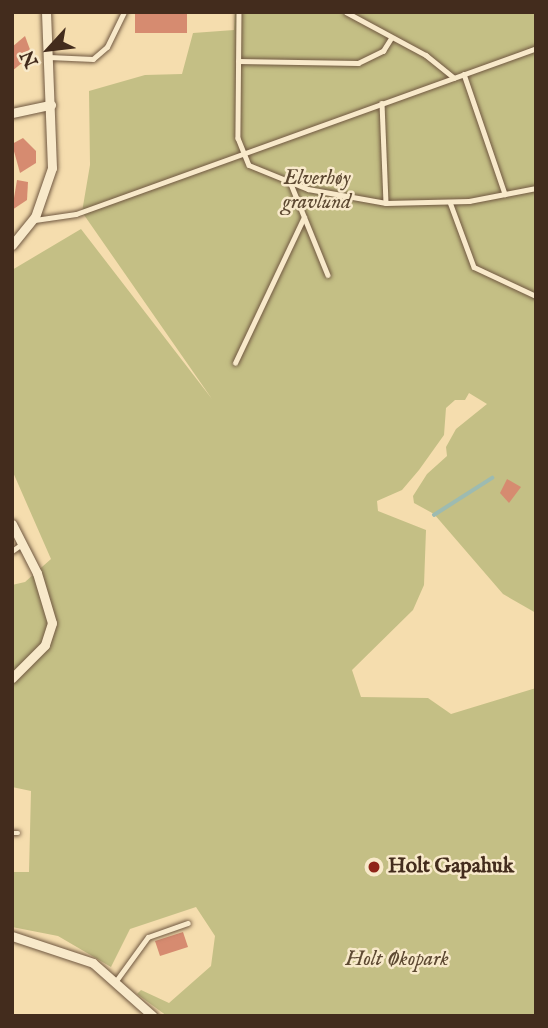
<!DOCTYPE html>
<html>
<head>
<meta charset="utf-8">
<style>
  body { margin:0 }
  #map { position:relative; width:548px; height:1028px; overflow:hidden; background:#f5ddae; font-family:"IM FELL English",serif }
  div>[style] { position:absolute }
  .green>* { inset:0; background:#c4bf85 }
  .stream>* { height:3.5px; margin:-1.75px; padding:0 1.75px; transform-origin:1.75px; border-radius:1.75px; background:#9dbbb1 }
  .building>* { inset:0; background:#d68b70 }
  .roads { filter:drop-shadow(0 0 2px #705841) drop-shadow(0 0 2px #705841) }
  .lane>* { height:4.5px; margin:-2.25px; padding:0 2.25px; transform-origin:2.25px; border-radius:2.25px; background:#f8e9ca }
  .street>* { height:9px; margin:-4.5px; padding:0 4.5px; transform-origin:4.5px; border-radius:4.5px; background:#f8e9ca }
  .dots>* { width:19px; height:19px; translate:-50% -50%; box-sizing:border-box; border:4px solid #f8e9ca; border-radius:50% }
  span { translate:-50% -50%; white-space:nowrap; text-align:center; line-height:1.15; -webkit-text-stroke:5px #f8e9ca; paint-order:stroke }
  .park-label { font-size:21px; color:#5d4932; font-style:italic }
  .poi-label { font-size:21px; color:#432c1d; font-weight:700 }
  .left { translate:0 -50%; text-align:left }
  .frame { position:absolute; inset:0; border:14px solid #432c1d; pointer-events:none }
  .north { position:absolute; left:14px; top:14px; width:70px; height:70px; -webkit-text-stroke:5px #f8e9ca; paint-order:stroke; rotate:243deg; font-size:19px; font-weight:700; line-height:28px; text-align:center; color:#432c1d }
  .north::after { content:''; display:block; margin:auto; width:24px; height:32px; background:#432c1d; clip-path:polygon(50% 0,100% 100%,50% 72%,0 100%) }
</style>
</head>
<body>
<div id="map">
  <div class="green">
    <i style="clip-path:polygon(235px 12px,536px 12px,536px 613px,503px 594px,434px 514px,414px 503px,413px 496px,427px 474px,447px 456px,446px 447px,456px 429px,487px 404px,469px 393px,465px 400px,455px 400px,446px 408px,444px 435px,419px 470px,402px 490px,377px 501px,378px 511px,426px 530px,424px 585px,413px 610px,352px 670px,361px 697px,428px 698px,451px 714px,536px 688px,536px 1016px,167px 1016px,137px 994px,141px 990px,169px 1003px,211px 966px,215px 936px,196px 907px,130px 929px,111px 967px,58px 936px,12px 927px,12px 872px,29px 872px,31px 791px,12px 787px,12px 585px,25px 582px,51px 559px,12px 470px,12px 270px,81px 229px,212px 399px,82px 212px,90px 165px,89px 91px,145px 75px,182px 74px,193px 33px,234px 30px)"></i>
  </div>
  <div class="stream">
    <i style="left:434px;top:515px;width:69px;rotate:-32.5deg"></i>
  </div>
  <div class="building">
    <i style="clip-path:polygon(135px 14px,187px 14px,187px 33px,135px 33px)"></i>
    <i style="clip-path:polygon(25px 36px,32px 55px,12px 71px,12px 47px)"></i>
    <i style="clip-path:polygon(23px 138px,36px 151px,36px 163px,20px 173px,12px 144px)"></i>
    <i style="clip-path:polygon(17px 180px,28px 182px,27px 200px,12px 210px)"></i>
    <i style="clip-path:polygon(507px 479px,521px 487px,509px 503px,500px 493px)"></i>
    <i style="clip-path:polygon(183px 932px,188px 947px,160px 956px,155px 941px)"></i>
  </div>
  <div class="roads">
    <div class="lane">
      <i style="left:239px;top:12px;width:126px;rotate:90.5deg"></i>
      <i style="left:238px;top:138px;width:29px;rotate:68deg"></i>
      <i style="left:249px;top:165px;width:64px;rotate:22.1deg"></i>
      <i style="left:308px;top:189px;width:79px;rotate:10.2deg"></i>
      <i style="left:386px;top:203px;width:83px;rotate:-1.4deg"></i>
      <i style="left:469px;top:201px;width:68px;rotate:-11deg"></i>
      <i style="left:346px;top:12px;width:91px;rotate:28.3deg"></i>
      <i style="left:426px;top:55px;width:36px;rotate:39deg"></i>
      <i style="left:49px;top:57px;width:44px;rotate:2.6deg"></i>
      <i style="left:93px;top:59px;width:18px;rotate:-41deg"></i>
      <i style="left:107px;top:47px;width:39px;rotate:-64deg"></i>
      <i style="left:238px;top:61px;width:120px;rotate:1deg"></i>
      <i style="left:358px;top:63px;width:28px;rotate:-26deg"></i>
      <i style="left:383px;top:51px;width:15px;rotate:-58deg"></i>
      <i style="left:464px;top:74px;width:127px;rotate:71.1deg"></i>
      <i style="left:382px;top:103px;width:100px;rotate:87.7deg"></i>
      <i style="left:291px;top:184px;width:98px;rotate:67.9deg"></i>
      <i style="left:450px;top:202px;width:69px;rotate:69.7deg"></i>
      <i style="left:474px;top:267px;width:68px;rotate:25.1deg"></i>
      <i style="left:35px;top:220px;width:41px;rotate:-8.3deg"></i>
      <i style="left:76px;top:214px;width:489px;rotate:-19.8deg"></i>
      <i style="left:235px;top:363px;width:161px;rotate:-64.7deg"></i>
      <i style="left:12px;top:551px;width:12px;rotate:-35deg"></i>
      <i style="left:12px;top:833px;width:6px"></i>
      <i style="left:116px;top:981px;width:54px;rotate:-54deg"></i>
      <i style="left:148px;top:937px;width:42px;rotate:-19.3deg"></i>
    </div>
    <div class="street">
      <i style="left:12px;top:113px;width:40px;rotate:-12deg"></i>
      <i style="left:12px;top:245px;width:36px;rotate:-51deg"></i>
      <i style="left:35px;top:217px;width:52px;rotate:-70.9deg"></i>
      <i style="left:52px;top:168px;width:156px;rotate:-92.2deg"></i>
      <i style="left:12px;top:524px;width:55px;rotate:63deg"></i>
      <i style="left:37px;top:573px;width:52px;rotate:73.3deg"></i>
      <i style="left:52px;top:623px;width:23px;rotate:108deg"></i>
      <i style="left:45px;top:645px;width:47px;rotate:135deg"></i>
      <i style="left:12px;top:936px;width:85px;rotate:18.4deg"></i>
      <i style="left:93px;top:963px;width:80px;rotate:41.5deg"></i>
    </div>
  </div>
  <div class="dots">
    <i style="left:374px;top:867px;background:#8f2418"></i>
  </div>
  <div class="park-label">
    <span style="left:317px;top:191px">Elverhøy<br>gravlund</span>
    <span style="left:397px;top:960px">Holt Økopark</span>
  </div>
  <div class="poi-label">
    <span class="left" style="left:388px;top:867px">Holt Gapahuk</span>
  </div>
  <div class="frame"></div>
  <div class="north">N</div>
</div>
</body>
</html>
